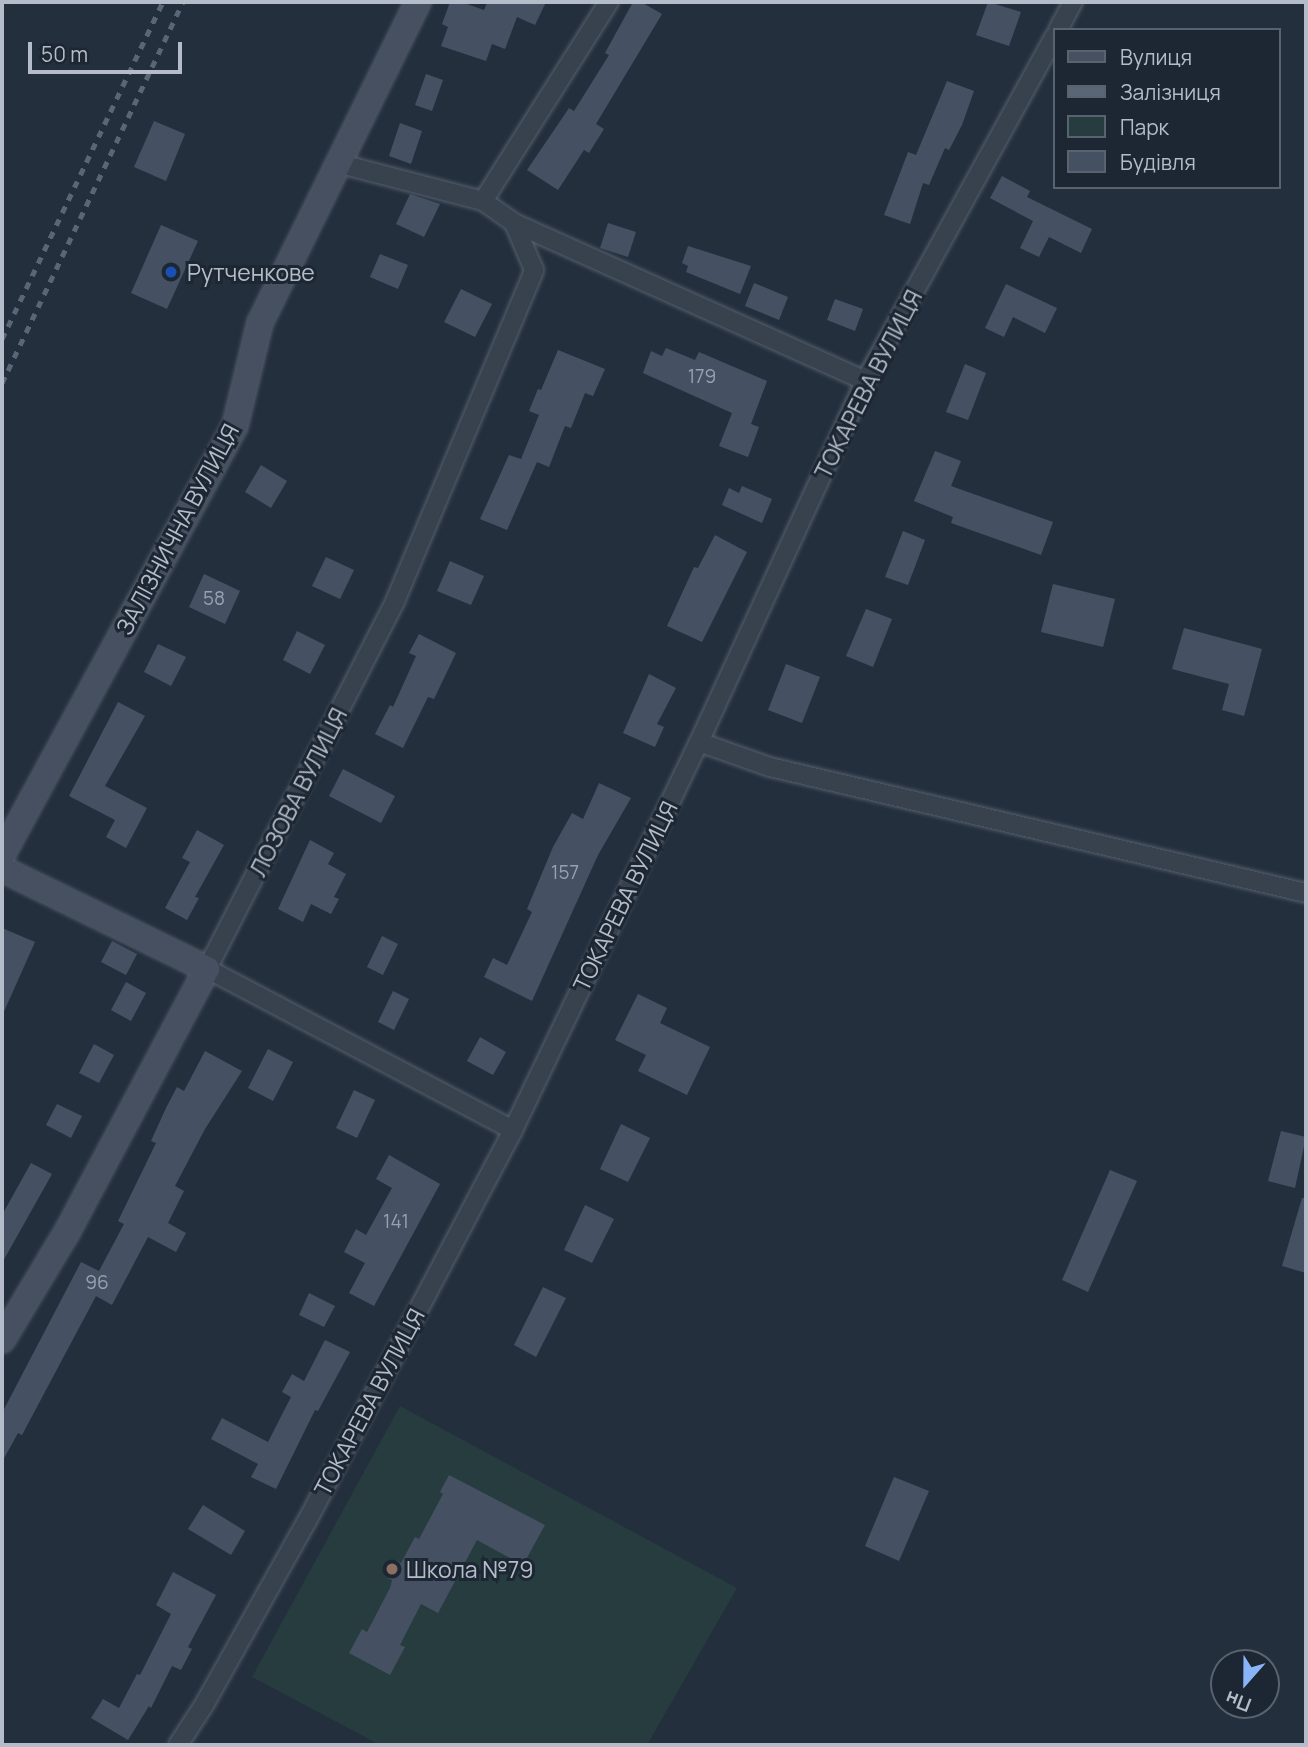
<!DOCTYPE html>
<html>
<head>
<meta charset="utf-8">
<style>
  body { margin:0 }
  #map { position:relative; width:1308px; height:1747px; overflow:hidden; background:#242f3e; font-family:Manrope,sans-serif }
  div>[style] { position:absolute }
  .green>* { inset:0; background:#263c3f }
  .building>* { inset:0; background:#455162 }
  .roads { filter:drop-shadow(0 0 2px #565f6c) drop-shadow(0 0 2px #565f6c) }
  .street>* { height:18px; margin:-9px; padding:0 9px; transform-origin:9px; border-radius:9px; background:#38414e }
  .secondary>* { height:24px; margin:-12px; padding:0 12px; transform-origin:12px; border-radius:12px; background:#465061 }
  .rail>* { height:5px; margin-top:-2.5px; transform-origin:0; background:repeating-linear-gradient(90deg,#5a6575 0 7px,transparent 0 14px) }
  .dots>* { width:19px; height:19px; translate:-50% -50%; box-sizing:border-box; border:4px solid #1d2633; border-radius:50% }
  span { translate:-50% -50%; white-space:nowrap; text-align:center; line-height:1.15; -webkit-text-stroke:6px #1d2633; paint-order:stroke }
  .number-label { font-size:19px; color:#98a1af }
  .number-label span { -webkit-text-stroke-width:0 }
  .poi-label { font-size:23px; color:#b4bcc9 }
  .left { translate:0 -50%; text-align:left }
  .street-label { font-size:23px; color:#b4bcc9 }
  .frame { position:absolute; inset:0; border:4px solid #b4bcc9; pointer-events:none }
  .legend { position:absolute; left:1053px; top:28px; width:228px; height:161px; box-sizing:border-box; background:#1d2633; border:2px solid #59626f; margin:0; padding:9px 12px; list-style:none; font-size:21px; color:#b4bcc9 }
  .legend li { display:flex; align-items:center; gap:14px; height:35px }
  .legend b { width:35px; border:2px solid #59626f }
  .north { position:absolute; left:1210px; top:1649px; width:70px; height:70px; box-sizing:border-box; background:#1d2633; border:2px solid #59626f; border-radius:50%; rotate:201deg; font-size:19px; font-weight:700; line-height:28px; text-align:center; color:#b4bcc9 }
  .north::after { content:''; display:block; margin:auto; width:24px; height:32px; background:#8ab4f8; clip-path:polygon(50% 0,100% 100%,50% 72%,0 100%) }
  .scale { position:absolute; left:28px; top:42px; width:154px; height:32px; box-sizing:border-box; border:4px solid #b4bcc9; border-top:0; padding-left:9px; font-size:21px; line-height:24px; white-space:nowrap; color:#b4bcc9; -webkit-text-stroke:5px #1d2633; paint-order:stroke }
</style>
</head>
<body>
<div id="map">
  <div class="green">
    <i style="clip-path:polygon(400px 1406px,737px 1588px,647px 1745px,380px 1745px,252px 1677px)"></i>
  </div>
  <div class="building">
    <i style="clip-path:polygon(450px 2px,461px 2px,484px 10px,487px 3px,485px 2px,546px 2px,535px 25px,517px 17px,505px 49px,492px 44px,486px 61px,441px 46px,448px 27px,442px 24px)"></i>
    <i style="clip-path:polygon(633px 2px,641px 2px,662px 14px,596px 124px,604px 129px,589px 153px,584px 150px,558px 190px,527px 170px,569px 108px,574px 111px,609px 55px,605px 53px)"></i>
    <i style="clip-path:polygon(988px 2px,1021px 12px,1009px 46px,976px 35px)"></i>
    <i style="clip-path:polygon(426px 74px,443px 80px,432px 111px,415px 105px)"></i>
    <i style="clip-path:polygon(947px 81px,974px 91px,962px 125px,949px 150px,945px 148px,929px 185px,923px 183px,910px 224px,884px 215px,908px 152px,916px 155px)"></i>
    <i style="clip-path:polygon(154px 121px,185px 134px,166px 181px,134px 167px)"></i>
    <i style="clip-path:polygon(400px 123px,422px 131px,411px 164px,389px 156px)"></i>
    <i style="clip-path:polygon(1002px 176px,1030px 191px,1027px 197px,1092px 229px,1081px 253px,1049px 237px,1039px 257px,1020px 248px,1033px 221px,990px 198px)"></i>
    <i style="clip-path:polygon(410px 194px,440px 204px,424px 237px,396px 224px)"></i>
    <i style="clip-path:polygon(608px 223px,636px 232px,628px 257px,600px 248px)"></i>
    <i style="clip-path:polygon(161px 225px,198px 241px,167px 309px,131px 293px)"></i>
    <i style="clip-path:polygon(688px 246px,751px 266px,740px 294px,686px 272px,688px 266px,682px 263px)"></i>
    <i style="clip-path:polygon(380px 254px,408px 265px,398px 289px,370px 277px)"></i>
    <i style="clip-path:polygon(754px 283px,788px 297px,779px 320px,745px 306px)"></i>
    <i style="clip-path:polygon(1006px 284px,1057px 308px,1045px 333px,1013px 317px,1004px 337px,985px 328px)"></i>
    <i style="clip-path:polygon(461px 289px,492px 304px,475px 337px,444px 322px)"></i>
    <i style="clip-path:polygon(835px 299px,863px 309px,855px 331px,827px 320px)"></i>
    <i style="clip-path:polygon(666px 348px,695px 360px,699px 352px,767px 381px,751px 424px,759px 427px,748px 457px,719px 446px,732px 413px,643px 373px,651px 351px,662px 356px)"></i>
    <i style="clip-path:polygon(558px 350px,605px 369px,593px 396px,585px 393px,571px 428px,565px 426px,549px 467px,537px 462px,507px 530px,480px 519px,509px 455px,521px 459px,539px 415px,529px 411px,538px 389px,541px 390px)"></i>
    <i style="clip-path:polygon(965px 364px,986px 373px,968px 420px,946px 412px)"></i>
    <i style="clip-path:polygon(935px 451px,961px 461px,951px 486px,1053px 522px,1041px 555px,951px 523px,953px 517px,914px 501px)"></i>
    <i style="clip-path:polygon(261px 465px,287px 481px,271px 508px,245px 492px)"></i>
    <i style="clip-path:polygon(742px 486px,772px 499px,762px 523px,722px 505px,729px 488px,739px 493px)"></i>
    <i style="clip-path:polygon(903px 531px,925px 540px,908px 585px,885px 577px)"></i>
    <i style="clip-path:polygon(715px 535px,747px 552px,702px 642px,667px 626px,694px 567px,698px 568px)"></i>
    <i style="clip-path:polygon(326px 557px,354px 570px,340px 599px,312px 586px)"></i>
    <i style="clip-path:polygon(450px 561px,484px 576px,471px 605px,437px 591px)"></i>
    <i style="clip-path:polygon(204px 574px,240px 591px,225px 624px,189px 607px)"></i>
    <i style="clip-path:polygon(1053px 584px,1115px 599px,1103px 647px,1041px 632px)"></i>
    <i style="clip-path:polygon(866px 609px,892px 619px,873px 667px,846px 656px)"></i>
    <i style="clip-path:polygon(1184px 628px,1262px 649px,1244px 716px,1222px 710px,1229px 684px,1172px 669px)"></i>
    <i style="clip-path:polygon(297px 631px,325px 645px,310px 674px,283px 660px)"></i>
    <i style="clip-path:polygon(419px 634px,456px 653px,434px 699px,428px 697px,403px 748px,375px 734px,390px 705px,393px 707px,416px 656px,409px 653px)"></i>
    <i style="clip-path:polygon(158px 644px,186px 657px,171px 686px,144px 672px)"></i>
    <i style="clip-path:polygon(786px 664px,820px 677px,802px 723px,768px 710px)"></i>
    <i style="clip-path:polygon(649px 674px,676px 688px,657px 724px,664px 727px,655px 747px,623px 733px)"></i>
    <i style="clip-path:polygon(118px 702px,145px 716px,105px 786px,147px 808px,126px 848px,106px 837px,115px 820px,69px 796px)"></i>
    <i style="clip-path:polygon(343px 769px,395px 796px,381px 823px,329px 796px)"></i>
    <i style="clip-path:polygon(599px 783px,631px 798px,598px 855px,532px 1001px,484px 977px,493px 958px,507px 965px,532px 912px,527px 909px,553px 847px,572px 813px,583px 819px)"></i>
    <i style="clip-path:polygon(197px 830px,224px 845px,195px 897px,199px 898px,187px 920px,165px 908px,190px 862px,182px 858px)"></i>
    <i style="clip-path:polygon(310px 840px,334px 853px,328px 864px,346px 874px,334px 897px,339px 899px,331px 914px,311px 904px,303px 922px,278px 909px)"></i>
    <i style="clip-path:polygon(2px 928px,35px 942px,2px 1016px)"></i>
    <i style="clip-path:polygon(382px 936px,398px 944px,383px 975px,367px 967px)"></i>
    <i style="clip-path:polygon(112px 941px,137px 954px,126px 975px,101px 962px)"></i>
    <i style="clip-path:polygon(126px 982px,146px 993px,131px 1021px,111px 1010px)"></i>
    <i style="clip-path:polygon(393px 991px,409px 999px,394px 1030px,378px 1022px)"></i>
    <i style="clip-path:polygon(638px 994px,667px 1008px,660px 1023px,710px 1047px,687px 1095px,638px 1071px,646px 1055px,615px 1040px)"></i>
    <i style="clip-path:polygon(480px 1037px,506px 1052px,493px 1075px,467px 1061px)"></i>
    <i style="clip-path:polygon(94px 1044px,114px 1055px,99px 1083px,79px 1073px)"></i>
    <i style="clip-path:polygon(268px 1049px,293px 1062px,273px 1101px,248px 1088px)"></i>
    <i style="clip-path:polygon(205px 1051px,242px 1071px,205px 1129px,175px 1186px,184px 1191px,168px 1223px,186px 1233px,176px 1252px,148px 1237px,112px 1305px,96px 1296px,22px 1435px,18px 1433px,2px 1462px,2px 1413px,81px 1262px,99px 1271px,124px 1224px,118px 1221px,156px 1143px,151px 1141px,166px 1108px,177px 1087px,184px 1091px)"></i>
    <i style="clip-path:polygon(354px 1090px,375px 1100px,357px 1138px,336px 1128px)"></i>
    <i style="clip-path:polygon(57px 1104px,82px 1116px,71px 1138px,46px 1125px)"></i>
    <i style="clip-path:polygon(621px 1124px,650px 1138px,628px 1182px,600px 1169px)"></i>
    <i style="clip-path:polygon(1281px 1131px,1306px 1137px,1295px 1188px,1268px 1181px)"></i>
    <i style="clip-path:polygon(389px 1155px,440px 1184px,374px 1306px,349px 1293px,365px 1263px,344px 1252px,356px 1229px,366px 1235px,392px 1188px,376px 1179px)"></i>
    <i style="clip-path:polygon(31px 1163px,52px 1174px,2px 1263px,2px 1215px)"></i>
    <i style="clip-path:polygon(1110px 1170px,1137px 1181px,1088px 1292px,1062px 1280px)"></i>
    <i style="clip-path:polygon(1302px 1198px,1306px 1198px,1306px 1273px,1282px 1266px)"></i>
    <i style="clip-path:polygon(585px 1205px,614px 1219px,592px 1263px,564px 1250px)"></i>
    <i style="clip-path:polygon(543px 1287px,566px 1298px,536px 1357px,514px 1345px)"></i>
    <i style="clip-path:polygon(309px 1293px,335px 1306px,324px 1327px,299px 1315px)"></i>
    <i style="clip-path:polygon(325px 1340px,350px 1352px,318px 1411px,315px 1410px,276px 1489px,251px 1477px,258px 1464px,211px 1439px,222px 1418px,268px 1442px,291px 1397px,282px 1392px,292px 1374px,304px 1381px)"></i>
    <i style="clip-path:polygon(449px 1475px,545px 1525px,523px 1565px,477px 1540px,438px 1613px,421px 1604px,400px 1645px,405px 1647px,390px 1675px,349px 1653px,362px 1629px,367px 1632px,390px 1588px,392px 1580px,387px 1578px,392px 1569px,396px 1560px,401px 1563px,415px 1537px,419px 1539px,443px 1494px,440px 1492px)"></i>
    <i style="clip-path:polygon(894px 1477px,929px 1491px,899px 1561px,865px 1546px)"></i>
    <i style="clip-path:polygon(203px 1505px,245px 1531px,231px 1555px,188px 1529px)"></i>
    <i style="clip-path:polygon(173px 1572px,216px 1595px,188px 1647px,192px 1649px,181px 1670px,172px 1666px,151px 1708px,149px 1706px,128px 1740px,91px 1718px,103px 1699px,119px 1708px,137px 1674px,140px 1675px,171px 1614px,156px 1605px)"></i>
  </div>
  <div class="roads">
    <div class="street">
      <i style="left:1058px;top:30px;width:32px;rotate:-62deg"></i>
      <i style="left:337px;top:163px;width:151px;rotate:14.6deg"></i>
      <i style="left:483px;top:201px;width:38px;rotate:35deg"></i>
      <i style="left:514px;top:223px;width:385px;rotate:24.2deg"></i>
      <i style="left:483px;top:201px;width:236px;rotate:-57.7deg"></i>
      <i style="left:699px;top:742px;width:75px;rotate:19.4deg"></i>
      <i style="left:770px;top:767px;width:551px;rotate:13.23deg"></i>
      <i style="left:513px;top:1130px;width:346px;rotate:-152.2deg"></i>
      <i style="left:207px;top:969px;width:415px;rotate:-62.9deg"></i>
      <i style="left:396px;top:599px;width:357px;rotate:-67.2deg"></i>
      <i style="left:534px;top:270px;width:51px;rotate:-113.1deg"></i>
      <i style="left:178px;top:1745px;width:48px;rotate:-57deg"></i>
      <i style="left:204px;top:1705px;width:211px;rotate:-60.8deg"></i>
      <i style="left:307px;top:1521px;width:442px;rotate:-62.2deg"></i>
      <i style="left:513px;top:1130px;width:430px;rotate:-64.4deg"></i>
      <i style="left:699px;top:742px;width:397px;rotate:-65.3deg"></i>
      <i style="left:865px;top:381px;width:393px;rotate:-61.2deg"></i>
    </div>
    <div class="secondary">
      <i style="left:2px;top:855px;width:488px;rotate:-61.5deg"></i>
      <i style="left:235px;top:426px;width:106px;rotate:-76.4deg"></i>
      <i style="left:260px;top:323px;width:358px;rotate:-63.8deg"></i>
      <i style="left:2px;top:869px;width:228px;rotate:26deg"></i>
      <i style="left:207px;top:969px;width:298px;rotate:118deg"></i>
      <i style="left:67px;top:1232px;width:126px;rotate:121deg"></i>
    </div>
  </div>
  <div class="rail">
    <i style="left:2px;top:339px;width:373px;rotate:-64.5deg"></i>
    <i style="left:2px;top:383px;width:422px;rotate:-64.6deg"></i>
  </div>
  <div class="dots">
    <i style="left:171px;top:272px;background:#1a4fb4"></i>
    <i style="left:392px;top:1569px;background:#8d6e63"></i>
  </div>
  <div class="number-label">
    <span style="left:702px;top:377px">179</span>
    <span style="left:214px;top:599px">58</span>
    <span style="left:565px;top:873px">157</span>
    <span style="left:396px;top:1222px">141</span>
    <span style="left:97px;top:1283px">96</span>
  </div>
  <div class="poi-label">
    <span class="left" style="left:187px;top:272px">Рутченкове</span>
    <span class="left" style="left:406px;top:1569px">Школа №79</span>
  </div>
  <div class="street-label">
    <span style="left:868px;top:384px;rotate:-63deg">ТОКАРЕВА ВУЛИЦЯ</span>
    <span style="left:177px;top:529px;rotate:-62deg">ЗАЛІЗНИЧНА ВУЛИЦЯ</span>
    <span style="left:298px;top:792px;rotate:-63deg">ЛОЗОВА ВУЛИЦЯ</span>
    <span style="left:625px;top:896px;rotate:-64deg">ТОКАРЕВА ВУЛИЦЯ</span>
    <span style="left:369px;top:1402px;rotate:-62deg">ТОКАРЕВА ВУЛИЦЯ</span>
  </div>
  <div class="frame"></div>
  <ul class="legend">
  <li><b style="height:9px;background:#465061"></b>Вулиця</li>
  <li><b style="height:9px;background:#5a6575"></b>Залізниця</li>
  <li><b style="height:19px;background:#263c3f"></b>Парк</li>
  <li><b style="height:19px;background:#455162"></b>Будівля</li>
  </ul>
  <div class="north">Пн</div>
  <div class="scale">50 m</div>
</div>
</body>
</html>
